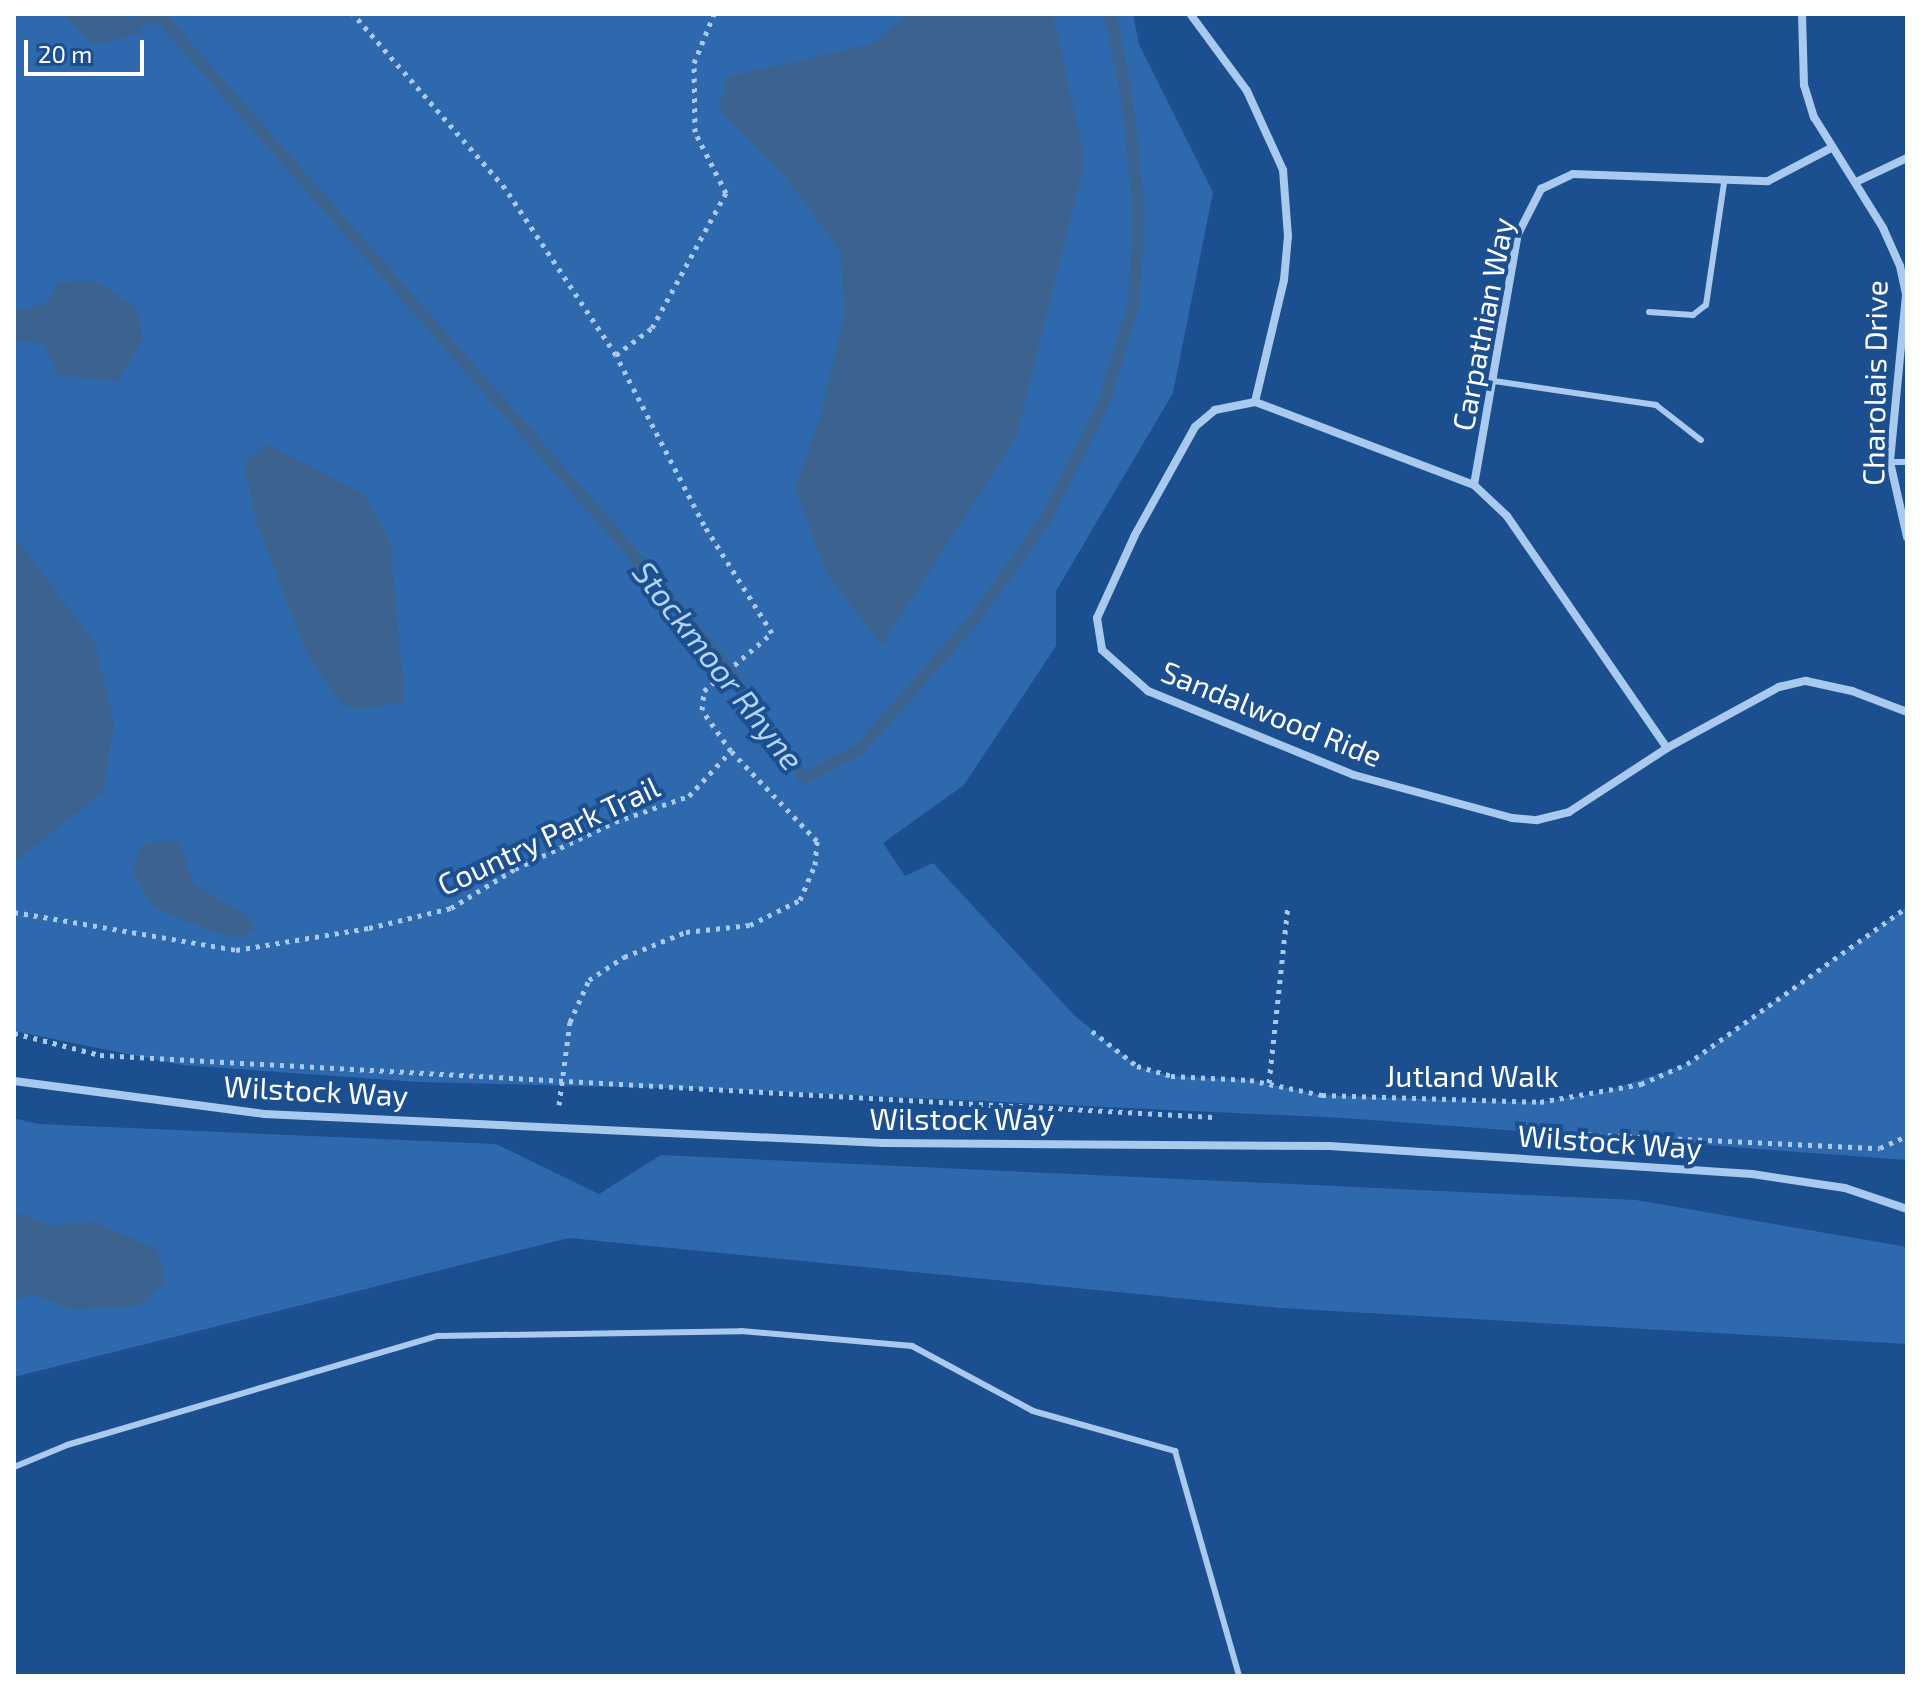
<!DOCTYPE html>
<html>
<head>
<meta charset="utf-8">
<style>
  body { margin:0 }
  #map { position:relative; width:1921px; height:1690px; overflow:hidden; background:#1b4f8f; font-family:"Exo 2",sans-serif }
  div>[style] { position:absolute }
  .green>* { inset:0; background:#2e69ad }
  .water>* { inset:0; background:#3c6290 }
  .stream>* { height:12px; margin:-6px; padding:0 6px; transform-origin:6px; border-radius:6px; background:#3c6290 }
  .path>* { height:5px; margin-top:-2.5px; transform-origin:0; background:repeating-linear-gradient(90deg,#a9c9ee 0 4px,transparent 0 10px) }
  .lane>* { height:6px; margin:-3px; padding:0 3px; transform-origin:3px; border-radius:3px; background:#a9c9ee }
  .street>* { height:8px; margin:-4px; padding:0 4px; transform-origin:4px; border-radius:4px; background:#a9c9ee }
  span { translate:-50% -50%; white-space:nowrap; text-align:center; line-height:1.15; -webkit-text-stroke:8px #1b4f8f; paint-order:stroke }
  .street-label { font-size:30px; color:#fff }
  .water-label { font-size:32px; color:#b5d3f5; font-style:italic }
  .frame { position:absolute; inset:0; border:16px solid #fff; pointer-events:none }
  .scale { position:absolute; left:24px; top:40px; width:120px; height:36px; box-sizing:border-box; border:4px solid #fff; border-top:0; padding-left:10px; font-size:24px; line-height:28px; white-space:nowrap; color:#fff; -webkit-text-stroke:6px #1b4f8f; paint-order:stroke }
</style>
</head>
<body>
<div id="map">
  <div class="green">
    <i style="clip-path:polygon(14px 14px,1133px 14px,1139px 44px,1213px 192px,1173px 393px,1056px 591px,1056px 646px,964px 785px,883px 843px,905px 876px,933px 863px,1075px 1016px,1137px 1066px,1171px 1076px,1250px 1080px,1322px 1095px,1474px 1101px,1540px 1102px,1605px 1092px,1687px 1064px,1907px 907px,1907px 1160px,1344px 1118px,746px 1090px,419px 1082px,182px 1065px,14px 1031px)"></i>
    <i style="clip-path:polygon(14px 1118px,38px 1124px,496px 1144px,599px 1194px,661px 1155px,1636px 1200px,1907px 1247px,1907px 1344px,1280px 1308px,569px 1238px,14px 1377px)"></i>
  </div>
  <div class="water">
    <i style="clip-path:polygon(62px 14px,121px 14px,143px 33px,93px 45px)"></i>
    <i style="clip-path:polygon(907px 14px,1053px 14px,1085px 160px,1016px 438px,882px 645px,827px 575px,795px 489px,819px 420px,844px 318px,841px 252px,785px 177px,719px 110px,727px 77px,872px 44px)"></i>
    <i style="clip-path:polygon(96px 281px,136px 307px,143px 338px,118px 382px,57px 375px,44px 343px,14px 341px,14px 311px,47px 303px,59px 282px)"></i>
    <i style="clip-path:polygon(267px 444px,365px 495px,390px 542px,405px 701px,359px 710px,341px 703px,307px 654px,256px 520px,244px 463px)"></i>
    <i style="clip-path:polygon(14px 536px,95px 643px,114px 723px,103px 792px,14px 863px)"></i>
    <i style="clip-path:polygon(153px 841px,179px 841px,194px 884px,245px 914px,256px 928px,242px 937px,216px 933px,152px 907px,132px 870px,141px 846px)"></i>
    <i style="clip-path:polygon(14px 1212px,53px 1226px,95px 1222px,158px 1250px,165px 1283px,138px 1306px,71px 1310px,34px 1294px,14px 1300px)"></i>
  </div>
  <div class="stream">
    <i style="left:94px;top:14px;width:27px;rotate:34deg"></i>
    <i style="left:116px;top:29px;width:45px;rotate:-18deg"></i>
    <i style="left:159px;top:15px;width:698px;rotate:48.66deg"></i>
    <i style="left:620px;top:539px;width:170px;rotate:50.2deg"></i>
    <i style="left:729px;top:670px;width:60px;rotate:61.3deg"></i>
    <i style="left:758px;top:723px;width:72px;rotate:49.5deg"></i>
    <i style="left:805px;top:778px;width:62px;rotate:-27.8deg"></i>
    <i style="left:860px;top:749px;width:176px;rotate:-48.7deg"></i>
    <i style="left:976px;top:617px;width:120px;rotate:-54.5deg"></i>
    <i style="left:1046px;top:519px;width:127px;rotate:-63.4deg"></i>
    <i style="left:1103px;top:405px;width:107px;rotate:-73.1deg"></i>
    <i style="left:1134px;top:303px;width:94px;rotate:-87deg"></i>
    <i style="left:1139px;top:209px;width:118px;rotate:-96.3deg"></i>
    <i style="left:1126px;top:92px;width:80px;rotate:-101.6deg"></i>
  </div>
  <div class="path">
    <i style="left:616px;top:355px;width:45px;rotate:-36.9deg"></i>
    <i style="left:652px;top:328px;width:154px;rotate:-61.3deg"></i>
    <i style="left:726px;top:193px;width:68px;rotate:-116.9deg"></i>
    <i style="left:695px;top:132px;width:69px;rotate:-90.8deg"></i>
    <i style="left:694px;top:63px;width:53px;rotate:-67.8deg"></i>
    <i style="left:14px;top:912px;width:225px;rotate:9.7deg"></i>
    <i style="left:236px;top:950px;width:135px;rotate:-9.4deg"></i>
    <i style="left:369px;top:928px;width:84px;rotate:-13.7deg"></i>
    <i style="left:451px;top:908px;width:75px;rotate:-31.4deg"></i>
    <i style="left:515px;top:869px;width:110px;rotate:-25.2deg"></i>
    <i style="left:615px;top:822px;width:78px;rotate:-19.4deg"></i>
    <i style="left:689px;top:796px;width:62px;rotate:-47deg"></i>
    <i style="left:731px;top:751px;width:50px;rotate:-125.3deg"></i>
    <i style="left:702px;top:710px;width:19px;rotate:-84deg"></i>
    <i style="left:704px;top:691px;width:89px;rotate:-40.5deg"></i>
    <i style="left:772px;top:633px;width:128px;rotate:-122.2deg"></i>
    <i style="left:704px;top:525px;width:191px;rotate:-117.4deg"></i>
    <i style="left:616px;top:355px;width:201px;rotate:-123.6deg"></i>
    <i style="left:505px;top:188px;width:231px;rotate:-131.1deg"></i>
    <i style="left:1092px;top:1031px;width:57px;rotate:37.9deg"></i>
    <i style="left:1137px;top:1066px;width:35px;rotate:16deg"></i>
    <i style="left:1171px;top:1076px;width:79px;rotate:2.9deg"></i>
    <i style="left:1250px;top:1080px;width:74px;rotate:11.8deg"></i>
    <i style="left:1322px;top:1095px;width:218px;rotate:1.8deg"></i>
    <i style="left:1540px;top:1102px;width:103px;rotate:-10.1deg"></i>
    <i style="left:1641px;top:1084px;width:50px;rotate:-23.5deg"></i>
    <i style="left:1687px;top:1064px;width:270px;rotate:-35.5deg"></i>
    <i style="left:14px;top:1033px;width:89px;rotate:14.3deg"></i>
    <i style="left:100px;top:1055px;width:1115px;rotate:3.19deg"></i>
    <i style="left:1269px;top:1083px;width:178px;rotate:-83.9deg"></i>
    <i style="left:559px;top:1105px;width:84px;rotate:-82.5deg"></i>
    <i style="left:570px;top:1022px;width:46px;rotate:-65.7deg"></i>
    <i style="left:589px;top:980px;width:42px;rotate:-33.3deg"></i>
    <i style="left:624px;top:957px;width:67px;rotate:-22deg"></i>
    <i style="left:686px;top:932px;width:64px;rotate:-6.2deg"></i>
    <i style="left:750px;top:925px;width:56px;rotate:-26.6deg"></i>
    <i style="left:800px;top:900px;width:38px;rotate:-67deg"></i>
    <i style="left:815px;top:865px;width:24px;rotate:-85deg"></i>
    <i style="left:817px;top:841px;width:124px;rotate:-133.7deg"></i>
    <i style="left:1558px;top:1133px;width:322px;rotate:2.7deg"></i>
    <i style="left:1880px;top:1148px;width:30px;rotate:-24deg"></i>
  </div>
  <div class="lane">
    <i style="left:1649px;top:312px;width:44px;rotate:3.9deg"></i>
    <i style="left:1693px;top:315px;width:16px;rotate:-38deg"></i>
    <i style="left:1706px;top:305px;width:123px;rotate:-81.6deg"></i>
    <i style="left:1494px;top:381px;width:164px;rotate:8.4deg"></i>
    <i style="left:1656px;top:405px;width:57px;rotate:37.9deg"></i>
    <i style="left:1890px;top:462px;width:17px"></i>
    <i style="left:14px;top:1467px;width:57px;rotate:-22.5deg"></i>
    <i style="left:67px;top:1445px;width:387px;rotate:-16.4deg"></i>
    <i style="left:438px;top:1336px;width:303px;rotate:-0.9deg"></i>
    <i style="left:741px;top:1331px;width:172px;rotate:5deg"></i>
    <i style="left:912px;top:1346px;width:137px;rotate:28.2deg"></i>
    <i style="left:1033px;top:1411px;width:148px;rotate:15.7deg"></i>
    <i style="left:1175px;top:1451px;width:234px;rotate:74.1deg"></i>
  </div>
  <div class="street">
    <i style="left:1802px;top:14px;width:71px;rotate:88.4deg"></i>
    <i style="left:1804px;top:85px;width:34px;rotate:73deg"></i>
    <i style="left:1814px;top:117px;width:131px;rotate:58.1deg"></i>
    <i style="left:1883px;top:228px;width:42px;rotate:65.9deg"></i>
    <i style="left:1900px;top:266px;width:30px;rotate:78deg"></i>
    <i style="left:1906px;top:295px;width:168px;rotate:95.5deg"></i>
    <i style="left:1890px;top:462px;width:77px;rotate:77.2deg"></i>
    <i style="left:1191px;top:15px;width:94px;rotate:53.6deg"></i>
    <i style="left:1247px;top:91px;width:87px;rotate:65.5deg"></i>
    <i style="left:1283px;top:170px;width:66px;rotate:85.7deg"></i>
    <i style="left:1288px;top:236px;width:44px;rotate:95.2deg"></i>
    <i style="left:1284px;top:280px;width:125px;rotate:103.4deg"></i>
    <i style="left:1856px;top:182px;width:56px;rotate:-25.2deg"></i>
    <i style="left:1474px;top:485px;width:255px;rotate:-80.1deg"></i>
    <i style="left:1518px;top:234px;width:51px;rotate:-62.9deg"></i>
    <i style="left:1541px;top:189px;width:35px;rotate:-25deg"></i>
    <i style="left:1573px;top:174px;width:195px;rotate:2.1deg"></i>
    <i style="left:1768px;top:181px;width:71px;rotate:-27.6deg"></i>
    <i style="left:1667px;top:748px;width:282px;rotate:-124.6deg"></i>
    <i style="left:1507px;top:516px;width:45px;rotate:-136.8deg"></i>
    <i style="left:1474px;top:485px;width:234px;rotate:-159.2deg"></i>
    <i style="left:1255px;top:402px;width:41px;rotate:168.7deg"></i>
    <i style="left:1215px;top:410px;width:26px;rotate:140deg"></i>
    <i style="left:1195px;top:427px;width:124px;rotate:119.1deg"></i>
    <i style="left:1135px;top:535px;width:91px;rotate:114.6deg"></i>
    <i style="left:1097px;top:618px;width:32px;rotate:81deg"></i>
    <i style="left:1102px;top:650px;width:62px;rotate:41.7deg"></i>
    <i style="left:1148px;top:691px;width:222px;rotate:22.2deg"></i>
    <i style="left:1354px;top:775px;width:164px;rotate:15.2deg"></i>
    <i style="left:1512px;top:818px;width:25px;rotate:5deg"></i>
    <i style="left:1537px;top:820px;width:33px;rotate:-14deg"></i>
    <i style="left:1569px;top:812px;width:117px;rotate:-33.1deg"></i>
    <i style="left:1667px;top:748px;width:128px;rotate:-28.6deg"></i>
    <i style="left:1779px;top:687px;width:28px;rotate:-13deg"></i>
    <i style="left:1806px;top:681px;width:47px;rotate:12.3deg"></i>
    <i style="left:1852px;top:691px;width:59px;rotate:20.9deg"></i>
    <i style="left:14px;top:1081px;width:252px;rotate:7.5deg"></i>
    <i style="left:264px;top:1114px;width:620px;rotate:2.68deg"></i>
    <i style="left:883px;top:1143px;width:447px;rotate:0.4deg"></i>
    <i style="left:1330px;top:1146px;width:423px;rotate:3.8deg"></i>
    <i style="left:1752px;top:1174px;width:94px;rotate:8.6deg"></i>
    <i style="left:1845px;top:1188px;width:65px;rotate:18.7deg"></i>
  </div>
  <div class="street-label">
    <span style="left:1482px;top:324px;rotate:-79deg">Carpathian Way</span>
    <span style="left:1874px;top:383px;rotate:-89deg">Charolais Drive</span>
    <span style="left:1272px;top:713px;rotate:22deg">Sandalwood Ride</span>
    <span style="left:548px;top:835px;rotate:-25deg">Country Park Trail</span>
    <span style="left:1472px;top:1075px">Jutland Walk</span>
    <span style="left:316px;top:1090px;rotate:3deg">Wilstock Way</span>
    <span style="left:962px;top:1118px">Wilstock Way</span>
    <span style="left:1610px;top:1141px;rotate:4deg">Wilstock Way</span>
  </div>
  <div class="water-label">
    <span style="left:719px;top:665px;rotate:52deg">Stockmoor Rhyne</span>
  </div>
  <div class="frame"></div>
  <div class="scale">20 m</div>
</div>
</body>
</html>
